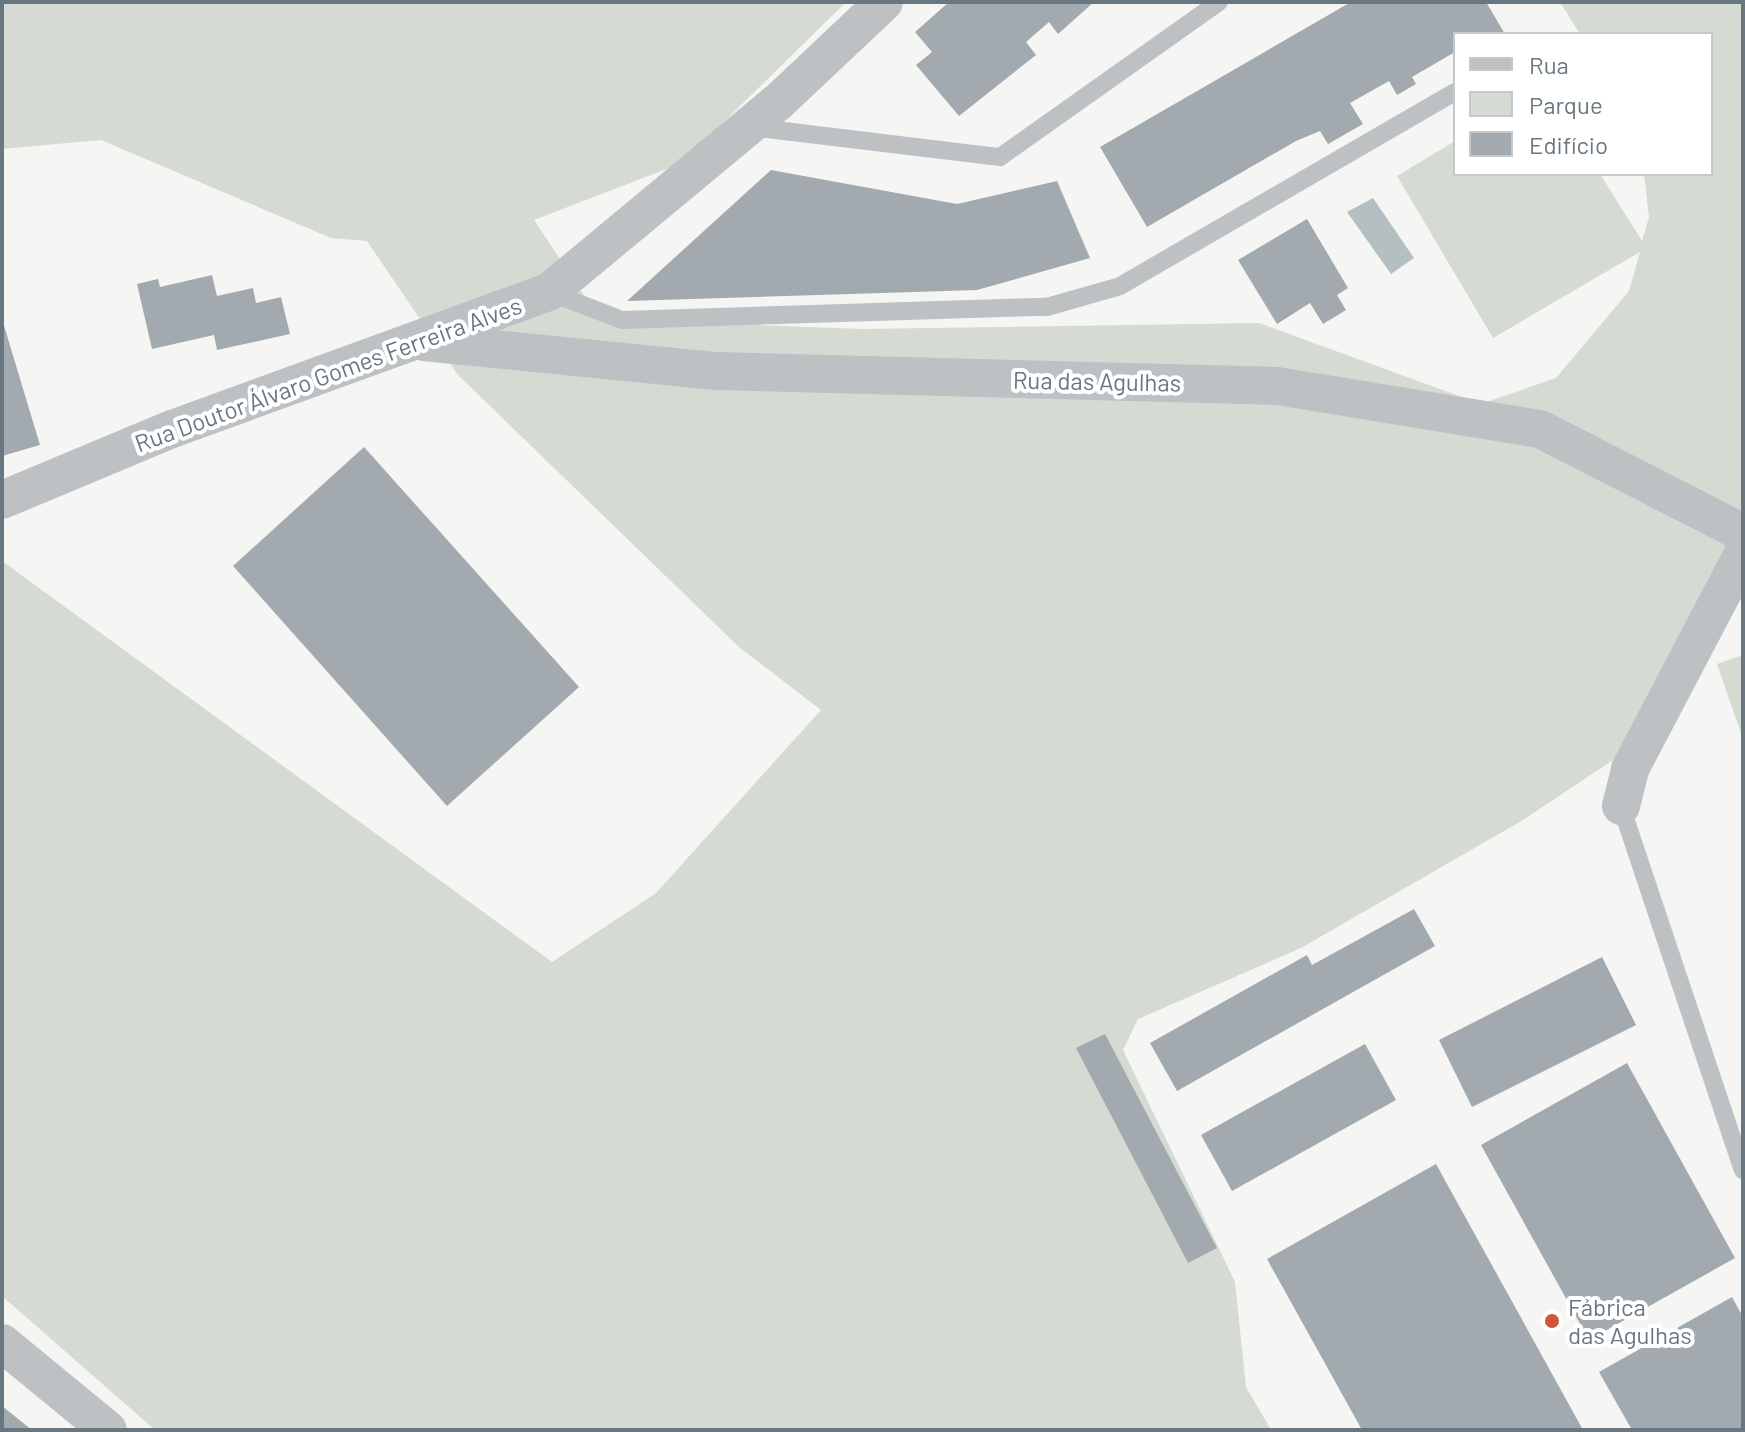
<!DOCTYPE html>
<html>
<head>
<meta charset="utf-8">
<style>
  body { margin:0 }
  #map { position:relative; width:1745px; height:1432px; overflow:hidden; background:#f5f5f3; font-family:Barlow,sans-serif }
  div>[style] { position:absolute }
  .green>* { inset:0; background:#d5dad2 }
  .water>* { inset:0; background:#b4bfc2 }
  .building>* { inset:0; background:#a3aaaf }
  .service>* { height:18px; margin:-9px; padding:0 9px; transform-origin:9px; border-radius:9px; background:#bdc1c4 }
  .minor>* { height:38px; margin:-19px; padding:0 19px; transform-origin:19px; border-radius:19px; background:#bdc1c4 }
  .dots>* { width:22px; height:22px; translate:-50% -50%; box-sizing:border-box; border:4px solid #fff; border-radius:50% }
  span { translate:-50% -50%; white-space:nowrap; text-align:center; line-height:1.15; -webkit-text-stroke:8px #fff; paint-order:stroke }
  .street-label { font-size:24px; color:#687780 }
  .poi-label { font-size:24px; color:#687780 }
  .left { translate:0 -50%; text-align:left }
  .frame { position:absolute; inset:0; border:4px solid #687780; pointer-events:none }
  .legend { position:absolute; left:1453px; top:32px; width:260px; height:144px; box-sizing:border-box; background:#fff; border:2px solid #c3c9cc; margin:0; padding:10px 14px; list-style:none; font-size:24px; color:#687780 }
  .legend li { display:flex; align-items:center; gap:16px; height:40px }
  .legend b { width:40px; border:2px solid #c3c9cc }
</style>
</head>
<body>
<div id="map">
  <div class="green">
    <i style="clip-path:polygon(2px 2px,846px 2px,682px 163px,534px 220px,600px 319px,863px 329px,1259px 323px,1481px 404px,1556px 378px,1629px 291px,1640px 252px,1493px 338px,1397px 176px,1455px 141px,1455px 174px,1600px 174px,1642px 241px,1649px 217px,1644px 174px,1711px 174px,1711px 34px,1580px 34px,1560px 2px,1743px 2px,1743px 525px,1658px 730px,1523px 820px,1301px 948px,1138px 1019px,1123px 1050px,1235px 1282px,1246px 1387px,1271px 1430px,155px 1430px,2px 1296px,2px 561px,552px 962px,656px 893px,821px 710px,739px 647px,458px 375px,367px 241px,331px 238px,101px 140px,2px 149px)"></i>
    <i style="clip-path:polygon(1743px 655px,1743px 739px,1717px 664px)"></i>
  </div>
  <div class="water">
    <i style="clip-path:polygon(1373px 198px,1414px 258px,1391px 274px,1347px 212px)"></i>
  </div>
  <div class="building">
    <i style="clip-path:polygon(949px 2px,1094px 2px,1058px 34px,1049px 22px,1026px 42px,1036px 55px,959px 116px,916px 65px,932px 52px,915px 32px)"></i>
    <i style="clip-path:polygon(1351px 2px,1486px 2px,1505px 34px,1455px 34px,1455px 52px,1412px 77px,1416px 84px,1397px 95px,1389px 81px,1350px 103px,1363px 124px,1328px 144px,1320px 131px,1296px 141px,1147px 227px,1100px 147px)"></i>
    <i style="clip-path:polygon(771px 170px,957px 204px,1057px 181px,1090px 258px,977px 290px,627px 301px)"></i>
    <i style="clip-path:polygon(1307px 219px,1348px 288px,1337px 295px,1346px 310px,1323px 324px,1310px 303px,1277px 324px,1238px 260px)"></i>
    <i style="clip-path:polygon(212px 275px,217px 296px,253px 288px,256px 303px,281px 297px,290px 334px,217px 350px,214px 335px,152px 349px,137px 284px,158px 279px,160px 287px)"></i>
    <i style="clip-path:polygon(2px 319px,40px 445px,2px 456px)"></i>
    <i style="clip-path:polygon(364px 447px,579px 687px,447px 806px,233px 566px)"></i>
    <i style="clip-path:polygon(1414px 909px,1435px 946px,1177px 1091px,1150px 1043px,1307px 955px,1312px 965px)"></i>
    <i style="clip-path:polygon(1602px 957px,1636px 1025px,1472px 1107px,1439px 1040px)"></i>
    <i style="clip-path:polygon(1105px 1034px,1217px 1248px,1188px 1263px,1076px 1048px)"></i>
    <i style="clip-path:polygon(1365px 1044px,1396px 1100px,1232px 1191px,1201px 1135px)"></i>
    <i style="clip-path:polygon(1627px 1063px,1735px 1258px,1589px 1340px,1481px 1145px)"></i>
    <i style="clip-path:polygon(1436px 1164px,1583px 1430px,1362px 1430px,1267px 1259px)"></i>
    <i style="clip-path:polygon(1732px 1297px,1743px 1317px,1743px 1430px,1632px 1430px,1599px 1372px)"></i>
    <i style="clip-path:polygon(2px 1406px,32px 1430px,2px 1430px)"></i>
  </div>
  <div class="service">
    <i style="left:751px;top:127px;width:251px;rotate:6.9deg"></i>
    <i style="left:1000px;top:157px;width:268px;rotate:-35.3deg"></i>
    <i style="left:549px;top:292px;width:78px;rotate:21deg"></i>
    <i style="left:622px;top:320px;width:425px;rotate:-1.8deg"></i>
    <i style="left:1047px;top:307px;width:76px;rotate:-16deg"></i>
    <i style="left:1120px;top:286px;width:387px;rotate:-30.1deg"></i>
    <i style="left:1621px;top:806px;width:384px;rotate:71.5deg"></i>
  </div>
  <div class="minor">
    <i style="left:424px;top:342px;width:294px;rotate:5.7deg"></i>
    <i style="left:717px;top:371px;width:560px;rotate:1.53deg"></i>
    <i style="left:1277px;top:386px;width:266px;rotate:9.3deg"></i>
    <i style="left:1540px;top:429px;width:228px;rotate:27.1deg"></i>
    <i style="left:2px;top:500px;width:184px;rotate:-22.7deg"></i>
    <i style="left:172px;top:429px;width:401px;rotate:-20deg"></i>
    <i style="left:549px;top:292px;width:296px;rotate:-39.7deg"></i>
    <i style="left:777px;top:103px;width:147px;rotate:-43.3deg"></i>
    <i style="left:1621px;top:806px;width:38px;rotate:-76deg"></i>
    <i style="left:1630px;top:769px;width:243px;rotate:-62.3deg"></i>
    <i style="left:2px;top:1343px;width:137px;rotate:39.4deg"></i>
  </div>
  <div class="dots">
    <i style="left:1552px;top:1321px;background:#ce543a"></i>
  </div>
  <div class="street-label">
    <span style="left:328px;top:374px;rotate:-20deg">Rua Doutor Álvaro Gomes Ferreira Alves</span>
    <span style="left:1097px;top:381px;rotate:1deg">Rua das Agulhas</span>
  </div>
  <div class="poi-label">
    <span class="left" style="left:1568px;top:1321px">Fábrica<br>das Agulhas</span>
  </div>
  <div class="frame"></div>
  <ul class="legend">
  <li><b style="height:10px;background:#bdc1c4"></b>Rua</li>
  <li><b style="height:22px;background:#d5dad2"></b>Parque</li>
  <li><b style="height:22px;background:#a3aaaf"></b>Edifício</li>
  </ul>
</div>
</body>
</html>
